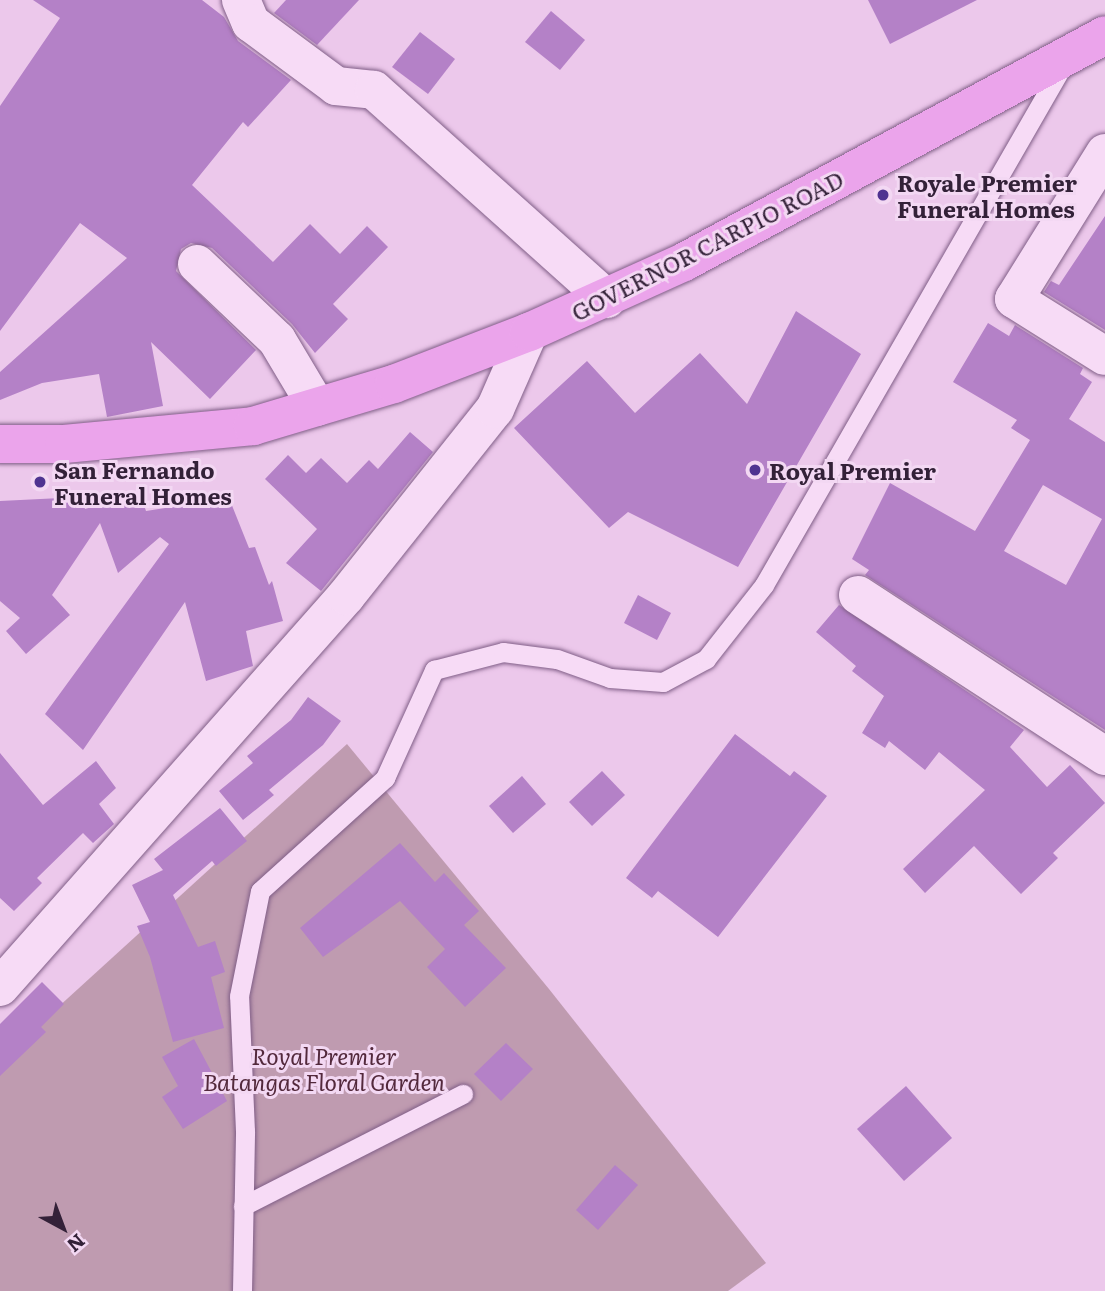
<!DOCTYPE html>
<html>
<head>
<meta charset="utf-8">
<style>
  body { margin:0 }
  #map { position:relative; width:1105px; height:1291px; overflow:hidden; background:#ecc8eb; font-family:Literata,serif }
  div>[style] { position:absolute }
  .cemetery>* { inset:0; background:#bf9bb0 }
  .building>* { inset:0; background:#b481c7 }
  .roads { filter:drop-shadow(0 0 2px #805e87) drop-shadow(0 0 2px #805e87) }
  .service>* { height:19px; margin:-9.5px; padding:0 9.5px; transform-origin:9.5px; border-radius:9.5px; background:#f7dbf6 }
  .minor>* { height:38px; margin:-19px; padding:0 19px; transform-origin:19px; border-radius:19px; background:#f7dbf6 }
  .primary>* { height:38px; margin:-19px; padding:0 19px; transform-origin:19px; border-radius:19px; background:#eba4eb }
  .dots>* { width:19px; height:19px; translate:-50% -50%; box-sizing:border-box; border:4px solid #f3d8f3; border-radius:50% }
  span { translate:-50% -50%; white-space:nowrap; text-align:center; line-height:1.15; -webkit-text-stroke:6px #f3d8f3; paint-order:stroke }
  .poi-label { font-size:23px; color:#332138; font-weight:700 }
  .left { translate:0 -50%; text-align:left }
  .street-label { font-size:23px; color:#332138 }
  .park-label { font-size:23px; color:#53293c; font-style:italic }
  .north { position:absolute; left:28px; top:1193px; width:70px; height:70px; -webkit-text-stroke:5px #f3d8f3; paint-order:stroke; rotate:139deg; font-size:19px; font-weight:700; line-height:28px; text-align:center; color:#332138 }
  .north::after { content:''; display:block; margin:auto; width:24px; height:32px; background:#332138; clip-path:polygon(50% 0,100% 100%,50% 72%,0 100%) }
</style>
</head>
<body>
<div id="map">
  <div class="cemetery">
    <i style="clip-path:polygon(347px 744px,549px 989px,766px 1263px,728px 1291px,0 1291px,0 1060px)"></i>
  </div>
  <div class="building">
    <i style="clip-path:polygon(33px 0,202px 0,224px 17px,238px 41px,291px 80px,248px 127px,243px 122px,192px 185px,273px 262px,310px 224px,340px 254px,367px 226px,388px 247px,333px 304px,348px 319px,315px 353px,292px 324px,212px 248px,191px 243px,181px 249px,176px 271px,256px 350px,210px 399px,151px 342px,163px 406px,107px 417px,99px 374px,42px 383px,0 400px,0 372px,127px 258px,80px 223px,0 331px,0 106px,60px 18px)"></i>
    <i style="clip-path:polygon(286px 0,359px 0,317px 45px,274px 13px)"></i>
    <i style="clip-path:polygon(868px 0,977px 0,890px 44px)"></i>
    <i style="clip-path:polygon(551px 11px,585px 40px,560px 70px,525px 42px)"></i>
    <i style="clip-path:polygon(420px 32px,455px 59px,428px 94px,392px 67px)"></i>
    <i style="clip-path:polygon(1105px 216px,1105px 330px,1044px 292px,1051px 281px,1059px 285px)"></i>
    <i style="clip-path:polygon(796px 311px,861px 354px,738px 567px,628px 512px,609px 528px,514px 428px,587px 361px,635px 413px,700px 353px,747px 404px)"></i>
    <i style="clip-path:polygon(evenodd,988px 323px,1009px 336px,1015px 325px,1083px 368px,1080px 374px,1092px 382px,1069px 419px,1105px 442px,1105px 730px,865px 575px,869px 570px,852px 559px,890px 483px,975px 531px,1030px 440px,1011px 428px,1017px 420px,953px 382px,988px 323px,1043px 485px,1102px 519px,1066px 585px,1004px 551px,1043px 485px)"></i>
    <i style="clip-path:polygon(410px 432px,433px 452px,321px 591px,286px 563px,317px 529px,265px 479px,288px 455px,306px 473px,321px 458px,347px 483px,369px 460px,378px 469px)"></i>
    <i style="clip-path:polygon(140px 493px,146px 511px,229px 498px,249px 548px,255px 547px,269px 585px,272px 581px,283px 621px,246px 631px,253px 666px,206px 681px,185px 602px,83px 750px,45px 714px,169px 544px,160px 537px,118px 573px,100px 523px,52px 595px,70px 615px,26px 654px,6px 631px,20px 618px,0 601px,0 501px,81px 497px,85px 509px)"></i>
    <i style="clip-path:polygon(638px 595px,671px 613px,657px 640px,624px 623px)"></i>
    <i style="clip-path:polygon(839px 605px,1024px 730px,1010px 747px,1047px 787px,1070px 765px,1105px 803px,1053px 853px,1058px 858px,1021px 894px,974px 846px,925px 893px,903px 869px,985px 790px,939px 752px,925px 770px,889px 741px,885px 748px,862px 733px,884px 696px,852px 671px,856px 666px,816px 632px)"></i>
    <i style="clip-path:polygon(308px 697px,341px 721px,323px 745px,269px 790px,274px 795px,243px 820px,219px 791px,253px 763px,247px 756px,291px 720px)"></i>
    <i style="clip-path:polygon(735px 734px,790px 776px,794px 771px,827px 796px,718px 937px,658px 891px,652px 898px,626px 878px)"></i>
    <i style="clip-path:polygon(0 753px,43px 805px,96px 761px,116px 788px,99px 804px,114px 824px,93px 843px,83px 833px,37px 878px,42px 883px,14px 911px,0 898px)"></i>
    <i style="clip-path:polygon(602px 771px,625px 795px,592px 826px,569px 802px)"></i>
    <i style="clip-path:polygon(522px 776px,546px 804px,513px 833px,489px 806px)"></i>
    <i style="clip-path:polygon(220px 808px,247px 841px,216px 866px,212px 861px,173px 895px,198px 947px,215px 941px,225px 972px,211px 977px,224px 1028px,173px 1042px,150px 957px,137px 926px,150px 922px,132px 885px,163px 870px,154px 859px)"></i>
    <i style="clip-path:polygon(400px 843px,435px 882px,444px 873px,479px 911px,464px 925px,506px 968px,465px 1007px,427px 967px,445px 949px,400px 901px,323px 957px,300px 928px)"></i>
    <i style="clip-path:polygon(42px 982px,64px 1004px,41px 1027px,46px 1032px,0 1076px,0 1024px)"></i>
    <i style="clip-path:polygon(194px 1039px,227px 1101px,183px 1129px,162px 1097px,178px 1086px,162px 1057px)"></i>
    <i style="clip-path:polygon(506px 1043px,533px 1069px,501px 1101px,474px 1074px)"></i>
    <i style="clip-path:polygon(906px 1086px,952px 1138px,904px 1181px,857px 1129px)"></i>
    <i style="clip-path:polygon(615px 1165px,638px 1185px,598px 1230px,576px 1210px)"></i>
  </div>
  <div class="roads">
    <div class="service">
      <i style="left:243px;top:1206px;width:247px;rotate:-27deg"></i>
      <i style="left:242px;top:1291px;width:160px;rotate:-88.9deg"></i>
      <i style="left:245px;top:1131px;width:135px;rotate:-92.5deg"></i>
      <i style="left:239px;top:996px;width:107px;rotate:-78.7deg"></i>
      <i style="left:260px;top:891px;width:169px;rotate:-42.1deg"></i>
      <i style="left:385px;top:778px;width:119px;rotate:-65.6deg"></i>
      <i style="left:434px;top:670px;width:71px;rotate:-14.6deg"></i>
      <i style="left:503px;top:652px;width:54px;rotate:7.4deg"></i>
      <i style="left:557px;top:659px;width:56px;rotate:19.7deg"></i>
      <i style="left:610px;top:678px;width:53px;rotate:4.3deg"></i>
      <i style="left:663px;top:682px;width:49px;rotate:-28.1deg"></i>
      <i style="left:706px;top:659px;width:94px;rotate:-51.9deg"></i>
      <i style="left:764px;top:585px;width:600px;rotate:-60.1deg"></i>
    </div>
    <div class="minor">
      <i style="left:241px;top:0;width:25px;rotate:67deg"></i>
      <i style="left:251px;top:23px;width:106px;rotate:36.5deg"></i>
      <i style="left:336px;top:86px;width:38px;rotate:6deg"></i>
      <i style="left:374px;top:90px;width:313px;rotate:41.9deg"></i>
      <i style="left:1105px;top:153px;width:172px;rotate:121.9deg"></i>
      <i style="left:1014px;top:299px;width:107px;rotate:32.1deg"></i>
      <i style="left:197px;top:264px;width:110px;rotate:43.5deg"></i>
      <i style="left:277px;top:340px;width:78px;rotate:59.2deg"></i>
      <i style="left:858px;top:595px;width:295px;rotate:33.1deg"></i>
      <i style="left:0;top:987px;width:522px;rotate:-48.49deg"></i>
      <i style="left:346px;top:596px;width:239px;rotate:-51.5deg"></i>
      <i style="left:495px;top:409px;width:84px;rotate:-66.2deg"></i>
    </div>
    <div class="primary">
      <i style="left:0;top:444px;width:64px"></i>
      <i style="left:64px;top:444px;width:190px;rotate:-5.4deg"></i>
      <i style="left:253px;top:426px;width:147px;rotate:-16.6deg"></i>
      <i style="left:394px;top:384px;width:145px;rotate:-21.1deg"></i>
      <i style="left:529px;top:332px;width:170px;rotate:-24.3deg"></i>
      <i style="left:684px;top:262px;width:478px;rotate:-28.3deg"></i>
    </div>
  </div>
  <div class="dots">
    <i style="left:883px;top:195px;background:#4f3391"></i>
    <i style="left:755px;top:470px;background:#4f3391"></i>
    <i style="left:40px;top:482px;background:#4f3391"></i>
  </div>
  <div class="poi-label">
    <span class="left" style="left:897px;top:195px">Royale Premier<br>Funeral Homes</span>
    <span class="left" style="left:54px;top:482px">San Fernando<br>Funeral Homes</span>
    <span class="left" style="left:769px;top:470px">Royal Premier</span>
  </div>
  <div class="street-label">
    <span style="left:707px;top:245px;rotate:-27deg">GOVERNOR CARPIO ROAD</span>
  </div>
  <div class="park-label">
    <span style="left:324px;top:1068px">Royal Premier<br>Batangas Floral Garden</span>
  </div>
  <div class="north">N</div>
</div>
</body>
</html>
